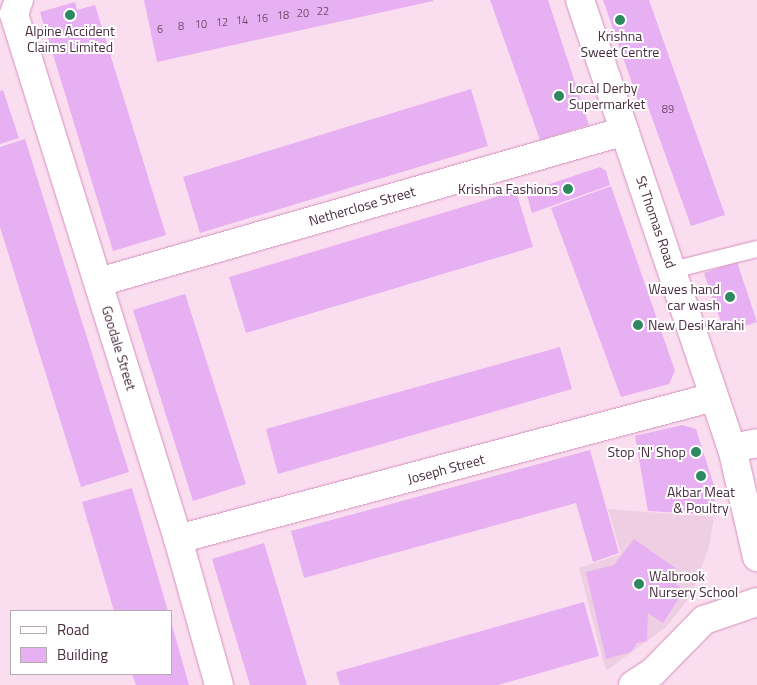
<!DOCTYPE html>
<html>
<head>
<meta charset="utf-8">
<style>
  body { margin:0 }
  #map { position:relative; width:757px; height:685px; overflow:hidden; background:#fbddf0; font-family:"Titillium Web",sans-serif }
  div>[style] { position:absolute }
  .built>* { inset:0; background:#eecee2 }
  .building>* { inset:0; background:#e7b0f2 }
  .roads { filter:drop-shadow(0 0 1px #d490bc) drop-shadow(0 0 1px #d490bc) }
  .lane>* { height:16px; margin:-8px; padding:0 8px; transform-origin:8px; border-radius:8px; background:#fff }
  .street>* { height:28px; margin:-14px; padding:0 14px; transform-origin:14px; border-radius:14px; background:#fff }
  .secondary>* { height:28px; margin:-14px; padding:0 14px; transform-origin:14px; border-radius:14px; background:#fff }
  .dots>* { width:14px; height:14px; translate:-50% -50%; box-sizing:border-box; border:2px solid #fff; border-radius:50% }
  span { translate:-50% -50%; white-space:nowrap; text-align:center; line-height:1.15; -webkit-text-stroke:4px #fff; paint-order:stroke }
  .number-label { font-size:11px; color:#714e6c }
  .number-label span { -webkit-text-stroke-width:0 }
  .poi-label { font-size:14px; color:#4a2e40 }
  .left { translate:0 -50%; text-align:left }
  .right { translate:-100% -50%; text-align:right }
  .street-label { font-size:14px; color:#4a2e40 }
  .legend { position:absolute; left:10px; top:610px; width:162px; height:65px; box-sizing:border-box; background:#fff; border:1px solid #b7abb3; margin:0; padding:6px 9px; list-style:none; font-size:15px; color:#4a2e40 }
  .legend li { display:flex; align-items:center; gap:10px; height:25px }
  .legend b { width:25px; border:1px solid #b7abb3 }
</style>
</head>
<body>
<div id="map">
  <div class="built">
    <i style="clip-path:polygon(608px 509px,714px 517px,709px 547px,690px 597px,666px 627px,606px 671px,579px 568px,621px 554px)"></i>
  </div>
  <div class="building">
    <i style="clip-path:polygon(144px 0,433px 0,433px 1px,157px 62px)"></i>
    <i style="clip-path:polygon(490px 0,548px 0,589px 125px,540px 140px)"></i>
    <i style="clip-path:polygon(603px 0,649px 0,725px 215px,691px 226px,647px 104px,640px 106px)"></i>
    <i style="clip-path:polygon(75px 2px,77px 10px,95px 5px,166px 235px,113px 251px,40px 12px)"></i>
    <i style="clip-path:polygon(471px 89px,488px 146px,200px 233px,183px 177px)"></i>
    <i style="clip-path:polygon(3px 90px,19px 138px,0 144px,0 91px)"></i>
    <i style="clip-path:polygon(25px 139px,129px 472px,81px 487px,0 227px,0 147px)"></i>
    <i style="clip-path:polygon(600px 167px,606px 171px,610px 185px,532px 213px,526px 192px)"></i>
    <i style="clip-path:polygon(611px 186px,675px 371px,669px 384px,621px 397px,551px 208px)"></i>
    <i style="clip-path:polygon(516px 191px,533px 247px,246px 333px,229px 277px)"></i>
    <i style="clip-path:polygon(737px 262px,757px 322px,725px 333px,704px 273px)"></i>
    <i style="clip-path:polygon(185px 294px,246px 484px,193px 501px,133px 310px)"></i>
    <i style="clip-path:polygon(560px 347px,572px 389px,278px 474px,266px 429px)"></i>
    <i style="clip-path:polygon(682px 425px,696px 429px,715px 489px,714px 515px,648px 511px,635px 436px)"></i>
    <i style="clip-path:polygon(590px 450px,619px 553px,593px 562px,576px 503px,304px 578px,291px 531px)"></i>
    <i style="clip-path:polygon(132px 488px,168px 611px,114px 611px,82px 502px)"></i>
    <i style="clip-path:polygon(634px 539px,677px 569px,670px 580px,684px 590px,663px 623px,648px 613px,647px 641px,637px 643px,631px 652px,606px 659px,586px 572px,614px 565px)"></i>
    <i style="clip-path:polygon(264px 543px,307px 685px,250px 685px,212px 559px)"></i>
    <i style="clip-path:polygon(584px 602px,599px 656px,498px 685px,340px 685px,336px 672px)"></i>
    <i style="clip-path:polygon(172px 625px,189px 685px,136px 685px,132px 674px,171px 674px)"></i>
  </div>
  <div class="roads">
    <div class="lane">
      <i style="left:672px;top:270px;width:88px;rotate:-13.9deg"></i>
    </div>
    <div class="street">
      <i style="left:19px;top:0;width:15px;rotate:110deg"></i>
      <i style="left:14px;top:14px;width:550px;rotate:72.65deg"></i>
      <i style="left:178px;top:539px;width:152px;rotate:74.3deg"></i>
      <i style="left:99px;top:282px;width:547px;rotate:-16.02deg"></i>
      <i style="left:178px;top:539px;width:554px;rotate:-14.84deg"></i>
      <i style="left:633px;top:685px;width:24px;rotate:-33deg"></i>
      <i style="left:653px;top:672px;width:73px;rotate:-45.6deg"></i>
      <i style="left:704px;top:620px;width:56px;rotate:-18.8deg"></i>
    </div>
    <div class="secondary">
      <i style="left:580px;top:0;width:473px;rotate:71.3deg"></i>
      <i style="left:732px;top:448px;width:112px;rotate:77.1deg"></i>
      <i style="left:732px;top:448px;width:25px;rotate:-11deg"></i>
    </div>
  </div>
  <div class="dots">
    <i style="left:70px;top:15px;background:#2c8960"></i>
    <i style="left:620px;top:20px;background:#2c8960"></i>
    <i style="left:559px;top:96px;background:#2c8960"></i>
    <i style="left:568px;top:189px;background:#2c8960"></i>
    <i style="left:730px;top:297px;background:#2c8960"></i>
    <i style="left:638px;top:325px;background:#2c8960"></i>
    <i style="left:696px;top:452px;background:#2c8960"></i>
    <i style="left:701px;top:476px;background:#2c8960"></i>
    <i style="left:639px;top:584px;background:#2c8960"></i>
  </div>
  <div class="number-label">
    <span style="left:323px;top:11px">22</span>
    <span style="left:303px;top:13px">20</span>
    <span style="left:283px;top:15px">18</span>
    <span style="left:262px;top:18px">16</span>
    <span style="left:242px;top:20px">14</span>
    <span style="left:222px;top:22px">12</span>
    <span style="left:201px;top:24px">10</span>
    <span style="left:181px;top:26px">8</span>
    <span style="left:160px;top:29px">6</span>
    <span style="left:668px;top:109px">89</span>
  </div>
  <div class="poi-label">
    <span style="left:70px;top:39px">Alpine Accident<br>Claims Limited</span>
    <span style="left:620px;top:44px">Krishna<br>Sweet Centre</span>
    <span class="left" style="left:569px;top:96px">Local Derby<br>Supermarket</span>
    <span class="right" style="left:558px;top:189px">Krishna Fashions</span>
    <span class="right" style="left:720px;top:297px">Waves hand<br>car wash</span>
    <span class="left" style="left:648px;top:325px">New Desi Karahi</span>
    <span class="right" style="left:686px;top:452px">Stop 'N' Shop</span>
    <span style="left:701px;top:500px">Akbar Meat<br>&amp; Poultry</span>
    <span class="left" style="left:649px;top:584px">Walbrook<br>Nursery School</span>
  </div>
  <div class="street-label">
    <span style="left:362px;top:206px;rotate:-16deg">Netherclose Street</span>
    <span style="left:656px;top:222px;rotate:71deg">St Thomas Road</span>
    <span style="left:119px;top:348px;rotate:73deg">Goodale Street</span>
    <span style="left:446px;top:469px;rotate:-15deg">Joseph Street</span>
  </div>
  <ul class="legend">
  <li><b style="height:6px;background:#fff"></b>Road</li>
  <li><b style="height:14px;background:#e7b0f2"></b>Building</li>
  </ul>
</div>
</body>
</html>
